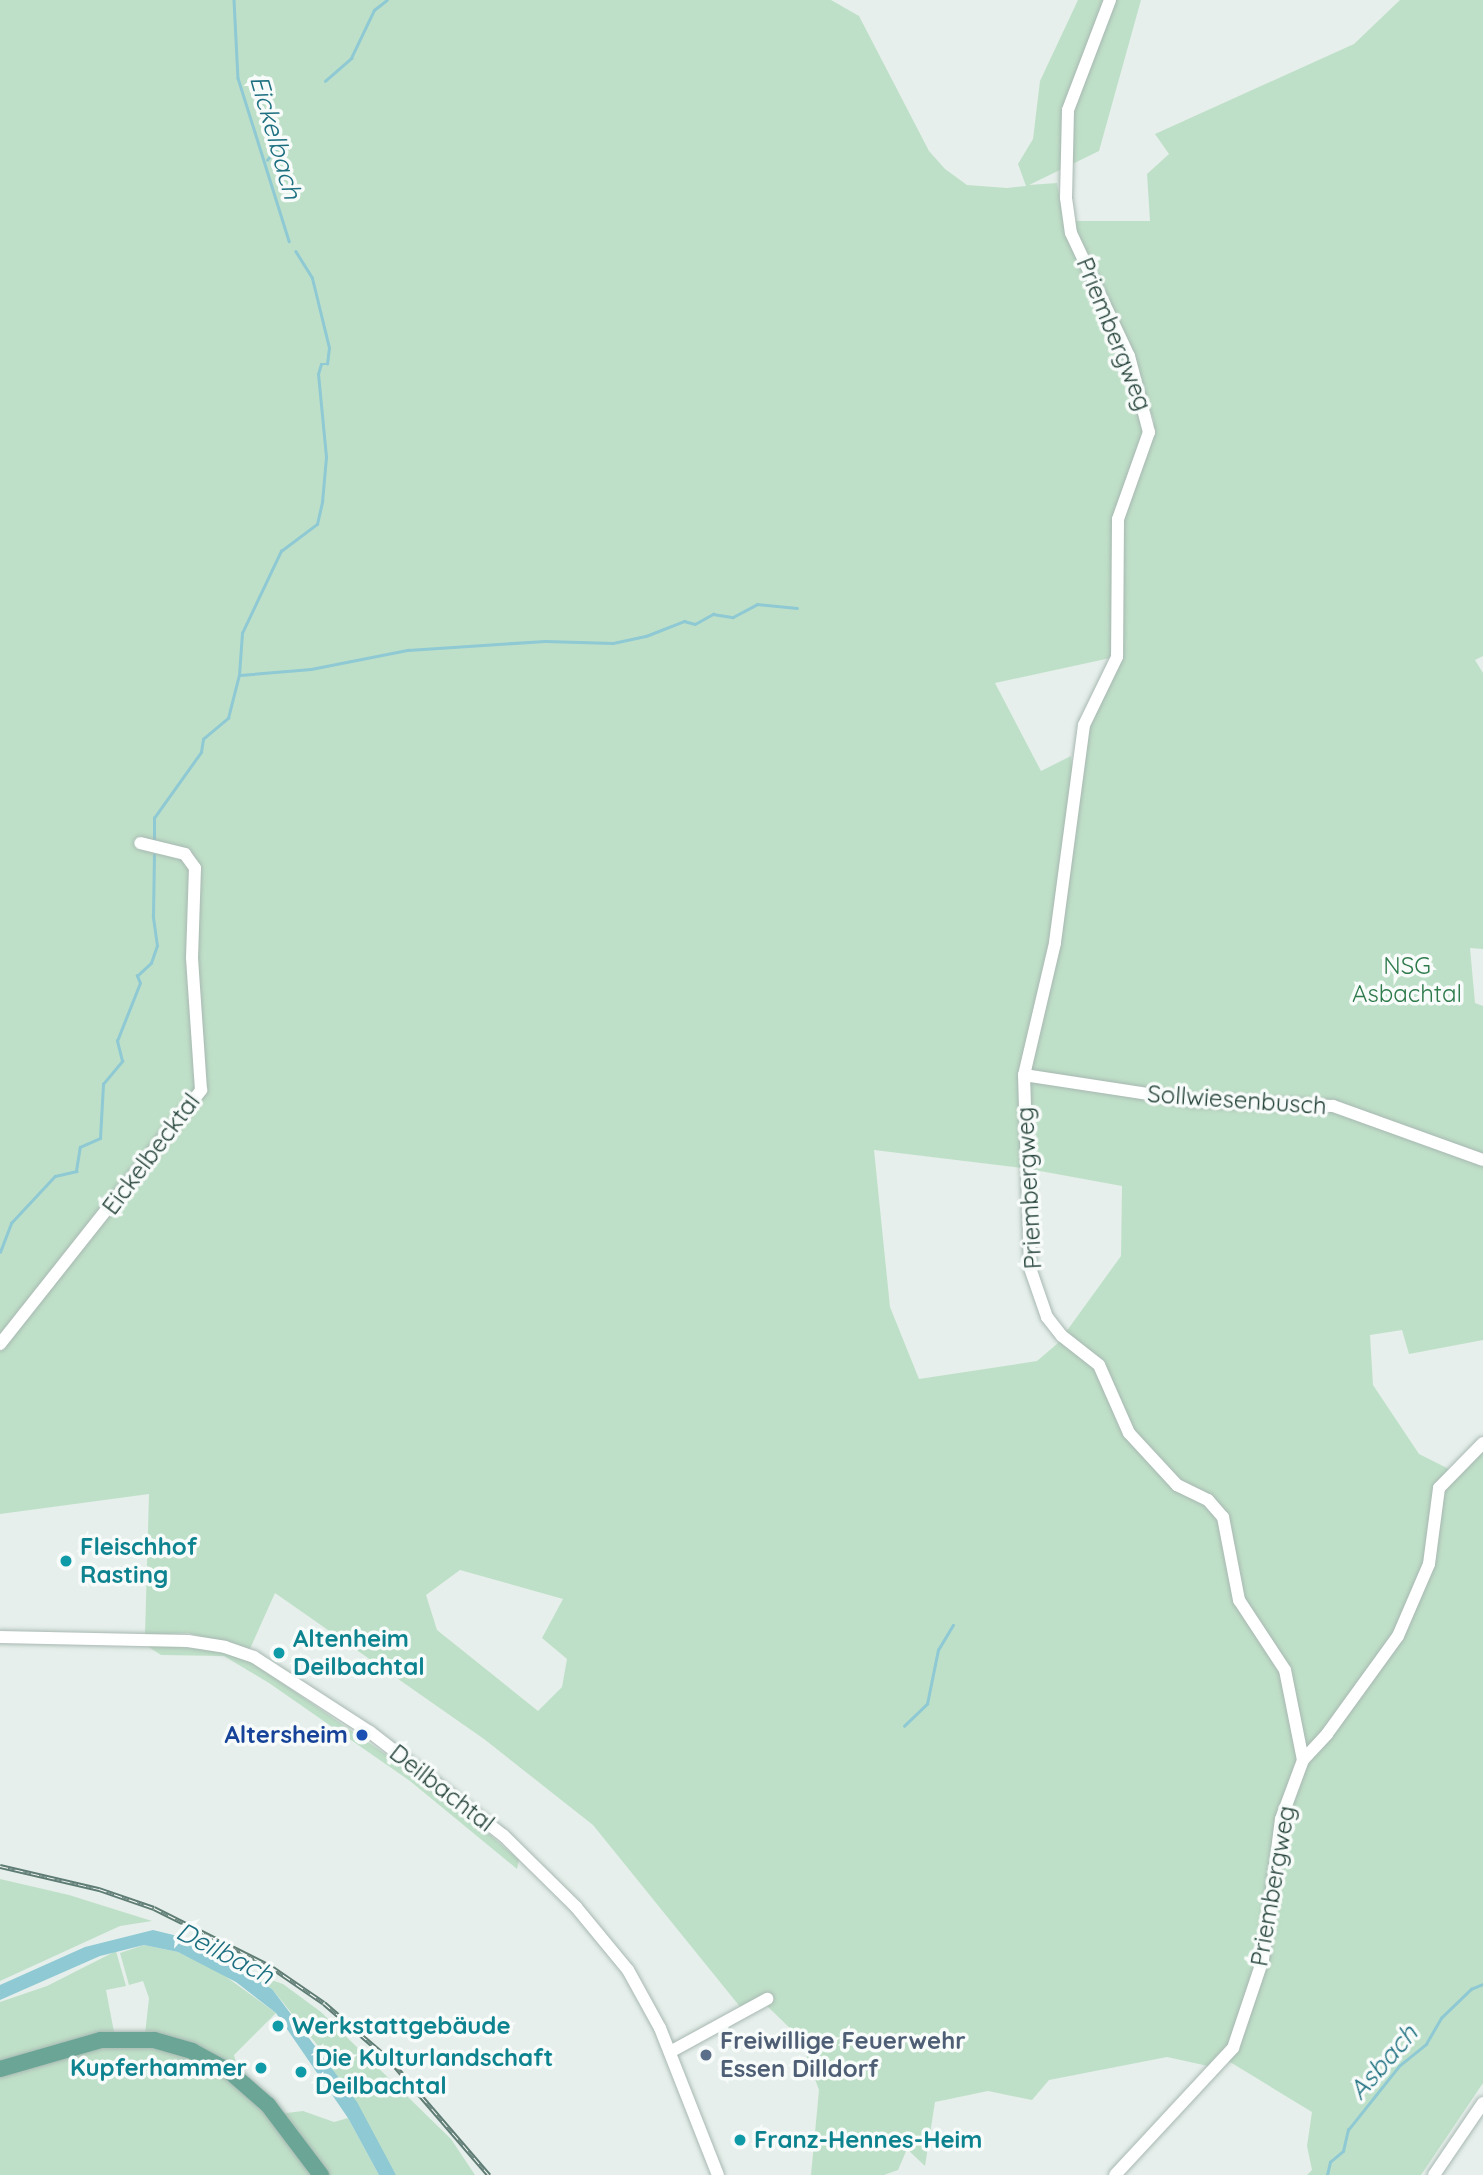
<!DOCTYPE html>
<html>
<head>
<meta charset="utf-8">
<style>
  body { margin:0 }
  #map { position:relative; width:1483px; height:2175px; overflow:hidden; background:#e6efeb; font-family:Quicksand,sans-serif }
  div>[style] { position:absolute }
  .green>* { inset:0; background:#bfe0c8 }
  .water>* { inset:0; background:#8ec9d4 }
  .stream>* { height:2.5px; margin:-1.25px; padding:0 1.25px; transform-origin:1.25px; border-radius:1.25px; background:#8ec9d4 }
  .roads { filter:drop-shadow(0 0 2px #a8b8b2) drop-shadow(0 0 2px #a8b8b2) }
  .minor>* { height:12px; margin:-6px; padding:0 6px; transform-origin:6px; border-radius:6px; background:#fff }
  .major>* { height:16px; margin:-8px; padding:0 8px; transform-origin:8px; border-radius:8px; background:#6aa596 }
  .rail>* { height:5px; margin-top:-2.5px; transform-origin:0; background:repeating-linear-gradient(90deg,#f7fbf9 0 8px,#5f7d75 0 16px); box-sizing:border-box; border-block:2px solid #5f7d75 }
  .dots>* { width:19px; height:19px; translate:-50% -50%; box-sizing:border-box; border:4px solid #f7fbf9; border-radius:50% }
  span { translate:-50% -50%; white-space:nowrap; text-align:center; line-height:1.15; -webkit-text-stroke:7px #f7fbf9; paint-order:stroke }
  .street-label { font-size:24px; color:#24423a }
  .park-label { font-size:24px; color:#2d7a4b }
  .culture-label { font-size:24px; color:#0d838f; font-weight:700 }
  .left { translate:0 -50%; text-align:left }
  .right { translate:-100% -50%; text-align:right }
  .transit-label { font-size:24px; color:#164399; font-weight:700 }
  .service-label { font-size:24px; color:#4e5e75; font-weight:700 }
  .water-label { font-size:26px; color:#1c6f80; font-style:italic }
</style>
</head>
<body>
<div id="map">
  <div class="green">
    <i style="clip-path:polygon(evenodd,0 0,831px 0,859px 16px,929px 151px,945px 169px,967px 185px,1007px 188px,1026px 186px,1018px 164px,1033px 139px,1040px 81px,1078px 0,1141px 0,1099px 151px,1029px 185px,1057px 183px,1064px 221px,1150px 221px,1147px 174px,1169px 154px,1155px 134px,1354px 44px,1400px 0,1483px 0,1483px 656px,1475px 660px,1483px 673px,1483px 949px,1470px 948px,1475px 1003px,1483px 1006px,1483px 1340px,1409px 1354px,1402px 1330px,1370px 1335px,1373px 1385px,1419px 1454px,1449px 1469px,1463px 1464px,1483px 1446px,1483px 2083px,1421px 2175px,1307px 2175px,1312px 2170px,1307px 2146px,1312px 2112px,1230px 2062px,1208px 2066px,1167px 2057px,1049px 2080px,1032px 2100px,988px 2091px,935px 2102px,925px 2166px,907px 2149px,898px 2170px,884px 2175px,811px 2175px,819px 2090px,800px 2038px,760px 1999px,741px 2008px,593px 1825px,484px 1739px,275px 1593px,249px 1651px,188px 1633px,145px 1635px,149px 1494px,0 1514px,0 0,1142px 388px,1154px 421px,1151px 441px,1125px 504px,1117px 541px,1118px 643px,1112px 540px,1120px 504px,1145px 442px,1146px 420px,1139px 403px,1142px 388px,0 0,1118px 650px,1116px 669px,1085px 725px,1069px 877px,1052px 981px,1029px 1053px,1027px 1106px,1029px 1169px,1122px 1186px,1121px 1256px,1058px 1343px,1037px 1361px,919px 1379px,890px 1307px,874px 1150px,1023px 1168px,1020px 1097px,1026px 1050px,1045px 988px,1074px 784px,1071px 756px,1041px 771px,995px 683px,1115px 657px,1118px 650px,0 0,460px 1570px,563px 1599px,542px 1638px,567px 1659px,562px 1687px,538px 1711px,437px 1630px,426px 1595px,460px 1570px)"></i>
    <i style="clip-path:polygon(144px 1644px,224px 1651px,252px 1662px,443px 1794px,519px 1860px,517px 1869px,410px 1781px,269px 1683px,224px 1656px,161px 1655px)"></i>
    <i style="clip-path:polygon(0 1879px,69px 1895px,152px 1921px,120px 1926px,0 1981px)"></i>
    <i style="clip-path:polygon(144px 1945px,178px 1952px,221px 1973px,276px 2013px,234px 2055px,239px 2075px,145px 2034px,149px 1998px,143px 1981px,129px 1985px,120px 1953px)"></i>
    <i style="clip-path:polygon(116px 1951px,126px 1986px,106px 1990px,114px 2032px,0 2067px,0 2002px,47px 1986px)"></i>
    <i style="clip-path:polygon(240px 1969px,283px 1984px,321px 2012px,451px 2139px,475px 2175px,396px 2175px,318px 2046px,272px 1989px)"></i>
    <i style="clip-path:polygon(113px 2040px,185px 2050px,278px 2114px,303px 2111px,334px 2122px,348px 2118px,379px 2175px,0 2175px,0 2071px)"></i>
  </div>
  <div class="water">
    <i style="clip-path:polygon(153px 1930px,194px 1940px,272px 1989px,357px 2102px,396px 2175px,379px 2175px,348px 2118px,276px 2013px,236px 1982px,178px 1952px,144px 1945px,100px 1956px,0 2000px,0 1985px,85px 1947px)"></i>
  </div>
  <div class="stream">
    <i style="left:234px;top:0;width:78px;rotate:87.1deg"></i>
    <i style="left:238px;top:78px;width:171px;rotate:72.6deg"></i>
    <i style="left:325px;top:81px;width:35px;rotate:-41deg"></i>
    <i style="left:351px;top:58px;width:53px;rotate:-64.4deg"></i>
    <i style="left:374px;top:10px;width:16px;rotate:-38deg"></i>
    <i style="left:267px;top:160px;width:26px;rotate:-51deg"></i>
    <i style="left:240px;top:675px;width:71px;rotate:-4.8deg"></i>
    <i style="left:311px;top:669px;width:99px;rotate:-11.1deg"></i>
    <i style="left:408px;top:650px;width:137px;rotate:-3.8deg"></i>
    <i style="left:545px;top:641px;width:68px;rotate:1.7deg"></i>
    <i style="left:613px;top:643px;width:34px;rotate:-12deg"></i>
    <i style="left:646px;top:636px;width:41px;rotate:-21.5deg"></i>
    <i style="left:684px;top:621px;width:11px;rotate:15deg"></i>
    <i style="left:695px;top:624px;width:21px;rotate:-29deg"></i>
    <i style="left:713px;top:614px;width:20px;rotate:9deg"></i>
    <i style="left:733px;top:617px;width:27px;rotate:-28deg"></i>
    <i style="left:757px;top:604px;width:40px;rotate:5.7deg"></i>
    <i style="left:154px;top:841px;width:23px;rotate:-90deg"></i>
    <i style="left:154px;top:818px;width:81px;rotate:-54.5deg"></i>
    <i style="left:201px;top:752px;width:13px;rotate:-81deg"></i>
    <i style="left:203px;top:739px;width:33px;rotate:-40deg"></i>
    <i style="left:228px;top:718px;width:44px;rotate:-75.7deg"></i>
    <i style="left:239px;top:675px;width:42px;rotate:-85.9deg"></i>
    <i style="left:242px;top:633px;width:91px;rotate:-64.6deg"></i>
    <i style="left:281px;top:551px;width:45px;rotate:-36.9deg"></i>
    <i style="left:317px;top:524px;width:23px;rotate:-77deg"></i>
    <i style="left:322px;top:502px;width:45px;rotate:-84.9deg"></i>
    <i style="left:326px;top:457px;width:83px;rotate:-95.5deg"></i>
    <i style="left:318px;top:374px;width:10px;rotate:-73deg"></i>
    <i style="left:321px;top:364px;width:6px"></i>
    <i style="left:327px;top:364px;width:16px;rotate:-83deg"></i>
    <i style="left:329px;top:348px;width:72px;rotate:-103.7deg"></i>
    <i style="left:312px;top:278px;width:31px;rotate:-122deg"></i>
    <i style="left:0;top:1252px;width:31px;rotate:-69deg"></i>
    <i style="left:11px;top:1223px;width:64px;rotate:-46.9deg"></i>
    <i style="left:55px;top:1176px;width:22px;rotate:-13deg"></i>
    <i style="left:76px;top:1171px;width:24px;rotate:-81deg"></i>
    <i style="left:80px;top:1147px;width:22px;rotate:-24deg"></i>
    <i style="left:100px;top:1138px;width:54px;rotate:-86.8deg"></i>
    <i style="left:103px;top:1084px;width:30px;rotate:-50deg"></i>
    <i style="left:122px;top:1061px;width:21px;rotate:-104deg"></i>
    <i style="left:117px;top:1041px;width:62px;rotate:-68.4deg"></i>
    <i style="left:140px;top:983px;width:8px;rotate:-113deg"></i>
    <i style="left:137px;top:976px;width:19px;rotate:-43deg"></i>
    <i style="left:151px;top:963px;width:18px;rotate:-71deg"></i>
    <i style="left:157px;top:946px;width:30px;rotate:-98deg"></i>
    <i style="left:153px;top:916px;width:61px;rotate:-89.1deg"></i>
    <i style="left:904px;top:1726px;width:32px;rotate:-44deg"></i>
    <i style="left:927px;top:1704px;width:55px;rotate:-78.5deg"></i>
    <i style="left:938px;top:1650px;width:29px;rotate:-59deg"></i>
    <i style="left:1327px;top:2175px;width:13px;rotate:-77deg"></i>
    <i style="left:1330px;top:2162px;width:17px;rotate:-40deg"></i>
    <i style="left:1343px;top:2151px;width:22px;rotate:-77deg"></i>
    <i style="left:1348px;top:2130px;width:82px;rotate:-51.4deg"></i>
    <i style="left:1399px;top:2066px;width:35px;rotate:-39deg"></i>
    <i style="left:1426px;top:2044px;width:30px;rotate:-60deg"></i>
    <i style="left:1441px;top:2018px;width:42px;rotate:-44deg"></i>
    <i style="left:1471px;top:1989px;width:13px;rotate:-23deg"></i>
  </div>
  <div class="roads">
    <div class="minor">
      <i style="left:1110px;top:0;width:118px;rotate:110.9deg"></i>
      <i style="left:1068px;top:110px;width:88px;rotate:91.3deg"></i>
      <i style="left:1066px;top:198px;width:35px;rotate:82deg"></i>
      <i style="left:1071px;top:233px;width:136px;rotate:64.8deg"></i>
      <i style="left:1129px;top:356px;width:79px;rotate:75.3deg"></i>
      <i style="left:1149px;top:432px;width:92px;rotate:109.6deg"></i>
      <i style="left:1118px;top:519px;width:138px;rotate:90.4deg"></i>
      <i style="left:1117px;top:657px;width:76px;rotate:115.9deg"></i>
      <i style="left:1084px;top:725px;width:220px;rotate:97.6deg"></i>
      <i style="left:1055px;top:943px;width:136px;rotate:103.2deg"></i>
      <i style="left:1024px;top:1075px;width:193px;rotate:88.2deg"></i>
      <i style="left:1030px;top:1268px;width:52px;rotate:70.9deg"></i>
      <i style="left:1047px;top:1317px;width:24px;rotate:52deg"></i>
      <i style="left:1062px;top:1336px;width:47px;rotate:38.1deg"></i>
      <i style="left:1099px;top:1365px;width:74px;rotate:66.2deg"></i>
      <i style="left:1129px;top:1433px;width:71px;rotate:47.3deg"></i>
      <i style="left:1177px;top:1485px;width:34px;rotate:26deg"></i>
      <i style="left:1208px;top:1500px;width:23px;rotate:49deg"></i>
      <i style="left:1223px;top:1517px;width:85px;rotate:79.1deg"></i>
      <i style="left:1239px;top:1600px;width:84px;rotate:56.7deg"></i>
      <i style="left:1285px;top:1670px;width:92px;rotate:78.7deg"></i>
      <i style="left:1303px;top:1760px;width:63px;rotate:110.4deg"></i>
      <i style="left:1281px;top:1819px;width:141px;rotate:97.3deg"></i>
      <i style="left:1263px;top:1959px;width:94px;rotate:108.6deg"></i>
      <i style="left:1233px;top:2048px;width:173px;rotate:132.9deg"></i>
      <i style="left:1024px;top:1075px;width:171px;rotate:8.7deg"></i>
      <i style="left:1193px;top:1101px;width:140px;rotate:2deg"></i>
      <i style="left:1333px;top:1106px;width:159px;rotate:19.8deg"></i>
      <i style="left:0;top:1344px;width:324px;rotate:-51.6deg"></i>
      <i style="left:201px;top:1090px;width:132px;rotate:-93.9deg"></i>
      <i style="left:192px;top:958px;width:90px;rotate:-88.1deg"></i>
      <i style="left:195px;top:868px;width:17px;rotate:-126deg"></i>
      <i style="left:185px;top:854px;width:46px;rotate:-166.3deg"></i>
      <i style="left:0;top:1637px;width:188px;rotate:1.2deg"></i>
      <i style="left:188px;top:1641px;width:37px;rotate:9deg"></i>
      <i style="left:225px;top:1647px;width:31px;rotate:19deg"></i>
      <i style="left:254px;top:1657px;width:138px;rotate:32.9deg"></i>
      <i style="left:370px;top:1732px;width:168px;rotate:37.8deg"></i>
      <i style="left:503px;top:1835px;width:103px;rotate:44.6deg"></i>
      <i style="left:576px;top:1907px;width:82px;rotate:50.5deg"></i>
      <i style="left:628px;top:1970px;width:66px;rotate:61.1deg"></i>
      <i style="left:660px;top:2028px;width:158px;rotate:68.5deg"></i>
      <i style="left:1303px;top:1760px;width:35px;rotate:-47deg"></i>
      <i style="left:1327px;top:1734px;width:121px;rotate:-54.1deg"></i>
      <i style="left:1398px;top:1636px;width:78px;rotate:-66.7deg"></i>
      <i style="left:1429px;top:1564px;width:77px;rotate:-82.5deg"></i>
      <i style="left:1439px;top:1488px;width:63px;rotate:-45.6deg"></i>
      <i style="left:670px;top:2052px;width:111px;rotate:-28.7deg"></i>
      <i style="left:1434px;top:2175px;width:87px;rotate:-55.8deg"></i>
    </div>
    <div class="major">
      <i style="left:0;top:2069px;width:105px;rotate:-16deg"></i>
      <i style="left:101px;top:2040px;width:53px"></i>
      <i style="left:154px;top:2040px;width:40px;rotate:16deg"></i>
      <i style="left:192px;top:2051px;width:42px;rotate:28.4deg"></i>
      <i style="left:229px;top:2071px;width:52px;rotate:41.1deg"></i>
      <i style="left:268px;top:2105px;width:88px;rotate:52.9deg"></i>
    </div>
  </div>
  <div class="rail">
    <i style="left:0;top:1866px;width:102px;rotate:13.1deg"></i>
    <i style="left:99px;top:1889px;width:58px;rotate:19.1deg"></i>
    <i style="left:154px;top:1908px;width:130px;rotate:26.6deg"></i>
    <i style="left:270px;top:1966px;width:65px;rotate:34.4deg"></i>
    <i style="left:324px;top:2003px;width:87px;rotate:40.8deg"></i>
    <i style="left:390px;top:2060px;width:152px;rotate:49.3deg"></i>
  </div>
  <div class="dots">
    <i style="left:66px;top:1561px;background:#0f9aa8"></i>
    <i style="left:279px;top:1653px;background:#0f9aa8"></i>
    <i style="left:362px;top:1735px;background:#1a4fb4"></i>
    <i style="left:278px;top:2026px;background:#0f9aa8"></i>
    <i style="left:706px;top:2055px;background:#5c6f8a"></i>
    <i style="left:261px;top:2068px;background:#0f9aa8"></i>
    <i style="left:301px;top:2072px;background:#0f9aa8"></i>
    <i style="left:740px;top:2140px;background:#0f9aa8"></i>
  </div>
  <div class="street-label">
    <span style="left:1114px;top:334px;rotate:68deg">Priembergweg</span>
    <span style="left:1237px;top:1100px;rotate:4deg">Sollwiesenbusch</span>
    <span style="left:151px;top:1154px;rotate:-53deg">Eickelbecktal</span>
    <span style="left:1029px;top:1188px;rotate:-93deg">Priembergweg</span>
    <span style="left:442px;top:1788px;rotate:38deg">Deilbachtal</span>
    <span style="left:1273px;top:1886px;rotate:-80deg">Priembergweg</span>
  </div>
  <div class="park-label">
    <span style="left:1407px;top:980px">NSG<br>Asbachtal</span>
  </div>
  <div class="culture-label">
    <span class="left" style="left:80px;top:1561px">Fleischhof<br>Rasting</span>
    <span class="left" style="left:293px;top:1653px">Altenheim<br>Deilbachtal</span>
    <span class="left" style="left:292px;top:2026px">Werkstattgebäude</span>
    <span class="left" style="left:315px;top:2072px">Die Kulturlandschaft<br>Deilbachtal</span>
    <span class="right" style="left:247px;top:2068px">Kupferhammer</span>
    <span class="left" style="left:754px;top:2140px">Franz-Hennes-Heim</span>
  </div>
  <div class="transit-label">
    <span class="right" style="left:348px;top:1735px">Altersheim</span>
  </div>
  <div class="service-label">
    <span class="left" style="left:720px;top:2055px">Freiwillige Feuerwehr<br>Essen Dilldorf</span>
  </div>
  <div class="water-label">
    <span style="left:276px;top:137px;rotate:74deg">Eickelbach</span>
    <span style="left:225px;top:1953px;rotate:27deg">Deilbach</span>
    <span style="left:1383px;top:2062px;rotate:-49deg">Asbach</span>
  </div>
</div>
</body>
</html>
